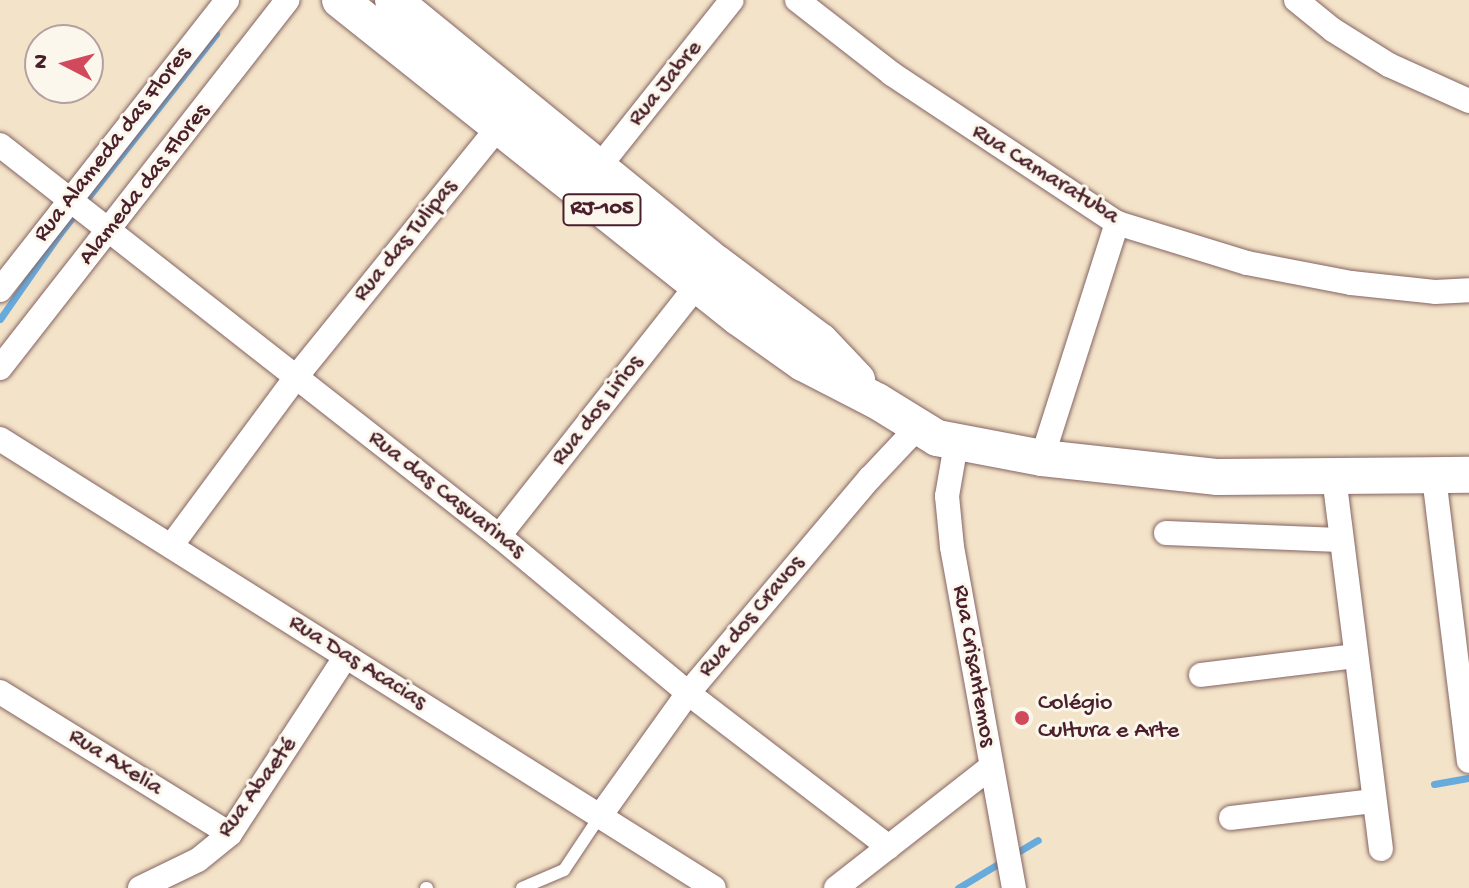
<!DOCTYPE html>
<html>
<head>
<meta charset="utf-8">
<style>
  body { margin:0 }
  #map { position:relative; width:1469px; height:888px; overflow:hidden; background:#f3e3c8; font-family:"Gochi Hand",sans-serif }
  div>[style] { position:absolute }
  .stream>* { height:7px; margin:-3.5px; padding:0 3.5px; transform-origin:3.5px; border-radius:3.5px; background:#67aadc }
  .roads { filter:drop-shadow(0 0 2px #856462) drop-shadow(0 0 2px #856462) }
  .lane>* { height:12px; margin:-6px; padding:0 6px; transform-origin:6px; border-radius:6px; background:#fff }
  .street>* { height:24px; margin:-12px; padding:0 12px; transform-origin:12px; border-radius:12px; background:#fff }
  .primary>* { height:36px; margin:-18px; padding:0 18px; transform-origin:18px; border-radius:18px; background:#fff }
  .dots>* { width:22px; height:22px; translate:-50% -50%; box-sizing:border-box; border:4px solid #fbf7ec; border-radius:50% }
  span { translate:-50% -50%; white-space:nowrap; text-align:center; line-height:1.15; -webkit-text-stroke:6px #fbf7ec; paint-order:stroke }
  .shield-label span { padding:2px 6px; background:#fbf7ec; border:2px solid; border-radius:6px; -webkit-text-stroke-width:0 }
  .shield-label { font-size:22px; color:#4a1f2b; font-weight:700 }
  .street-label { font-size:24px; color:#4a1f2b }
  .poi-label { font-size:24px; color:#4a1f2b }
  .left { translate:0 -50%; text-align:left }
  .north { position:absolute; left:24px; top:24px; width:80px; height:80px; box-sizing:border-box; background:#fbf7ec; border:2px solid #b4a19f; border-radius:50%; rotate:276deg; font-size:22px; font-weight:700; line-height:32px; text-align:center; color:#4a1f2b }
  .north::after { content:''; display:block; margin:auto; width:28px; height:36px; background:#d1495b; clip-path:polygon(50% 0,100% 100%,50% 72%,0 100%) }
</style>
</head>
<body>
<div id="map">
  <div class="stream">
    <i style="left:0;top:319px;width:105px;rotate:-55.1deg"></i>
    <i style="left:60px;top:233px;width:253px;rotate:-51.9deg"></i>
    <i style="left:1434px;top:784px;width:36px;rotate:-10deg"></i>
    <i style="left:958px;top:888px;width:93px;rotate:-31deg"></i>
  </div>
  <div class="roads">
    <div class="lane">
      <i style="left:426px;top:888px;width:1px"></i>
      <i style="left:522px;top:888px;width:46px;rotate:-23.2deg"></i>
      <i style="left:564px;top:870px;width:65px;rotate:-56.3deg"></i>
    </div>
    <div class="street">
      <i style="left:797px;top:0;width:120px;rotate:37.9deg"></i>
      <i style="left:892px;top:74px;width:270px;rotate:33.5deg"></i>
      <i style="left:1117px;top:223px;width:136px;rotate:17.1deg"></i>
      <i style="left:1247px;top:263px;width:106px;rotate:10.9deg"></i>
      <i style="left:1351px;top:283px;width:84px;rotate:6.1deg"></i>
      <i style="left:1435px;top:292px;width:34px;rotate:-3deg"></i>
      <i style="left:1296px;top:0;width:48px;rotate:39deg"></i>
      <i style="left:1333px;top:30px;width:66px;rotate:32deg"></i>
      <i style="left:1389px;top:65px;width:88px;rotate:24.2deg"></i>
      <i style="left:0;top:145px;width:634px;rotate:38.08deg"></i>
      <i style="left:499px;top:536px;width:246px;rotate:39.7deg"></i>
      <i style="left:688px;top:693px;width:253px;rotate:37.5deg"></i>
      <i style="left:599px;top:167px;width:213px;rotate:-51.5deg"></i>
      <i style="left:0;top:290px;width:368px;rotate:-51.9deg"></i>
      <i style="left:0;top:368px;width:467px;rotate:-52deg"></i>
      <i style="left:0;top:439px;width:843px;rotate:32.16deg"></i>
      <i style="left:956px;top:444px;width:53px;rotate:99.8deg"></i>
      <i style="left:947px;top:496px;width:51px;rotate:84.4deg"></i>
      <i style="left:952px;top:547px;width:347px;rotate:79.7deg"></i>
      <i style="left:1042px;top:458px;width:247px;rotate:-72.3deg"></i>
      <i style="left:1334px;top:477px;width:375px;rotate:82.8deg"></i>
      <i style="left:1434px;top:477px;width:286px;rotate:83deg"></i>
      <i style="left:1166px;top:533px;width:174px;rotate:2.3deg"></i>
      <i style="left:499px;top:536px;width:320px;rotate:-51.7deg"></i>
      <i style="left:171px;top:546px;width:210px;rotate:-53.5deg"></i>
      <i style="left:296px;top:377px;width:337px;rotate:-51deg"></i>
      <i style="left:1201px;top:675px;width:156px;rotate:-7deg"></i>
      <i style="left:0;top:692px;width:270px;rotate:31.7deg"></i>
      <i style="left:600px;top:816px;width:151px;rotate:-54.4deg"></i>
      <i style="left:688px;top:693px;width:282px;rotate:-49.8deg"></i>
      <i style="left:870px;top:478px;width:67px;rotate:-46.8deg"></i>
      <i style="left:1231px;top:818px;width:144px;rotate:-6.8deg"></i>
      <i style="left:140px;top:888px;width:64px;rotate:-25.8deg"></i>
      <i style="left:198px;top:860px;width:41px;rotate:-39.1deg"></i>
      <i style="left:230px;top:834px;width:212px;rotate:-56.9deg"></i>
      <i style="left:836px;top:888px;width:197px;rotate:-38deg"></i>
    </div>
    <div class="primary">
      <i style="left:340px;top:0;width:509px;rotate:38.54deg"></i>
      <i style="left:738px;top:317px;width:80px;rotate:35.3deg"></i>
      <i style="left:803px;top:363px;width:83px;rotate:27.2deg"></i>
      <i style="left:877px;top:401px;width:70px;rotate:31.7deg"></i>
      <i style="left:937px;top:438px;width:107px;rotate:10.8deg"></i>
      <i style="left:1042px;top:458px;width:177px;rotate:6.2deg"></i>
      <i style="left:1218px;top:477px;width:251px;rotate:-0.5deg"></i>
      <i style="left:393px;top:0;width:417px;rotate:39.2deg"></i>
      <i style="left:716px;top:263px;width:130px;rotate:36.9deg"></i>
      <i style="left:820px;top:341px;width:54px;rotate:46.5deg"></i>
    </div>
  </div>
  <div class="dots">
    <i style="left:1022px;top:718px;background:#d1495b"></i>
  </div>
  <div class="shield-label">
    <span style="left:602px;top:210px">RJ-105</span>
  </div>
  <div class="street-label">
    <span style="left:666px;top:84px;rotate:-51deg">Rua Jabre</span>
    <span style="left:113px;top:145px;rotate:-52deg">Rua Alameda das Flores</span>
    <span style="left:1045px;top:175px;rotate:32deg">Rua Camaratuba</span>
    <span style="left:145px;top:185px;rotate:-52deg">Alameda das Flores</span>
    <span style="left:406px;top:241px;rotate:-51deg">Rua das Tulipas</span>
    <span style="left:598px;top:411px;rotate:-52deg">Rua dos Lirios</span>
    <span style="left:446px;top:495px;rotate:38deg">Rua das Casuarinas</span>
    <span style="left:752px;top:617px;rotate:-50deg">Rua dos Cravos</span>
    <span style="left:357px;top:663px;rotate:32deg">Rua Das Acacias</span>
    <span style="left:973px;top:666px;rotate:80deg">Rua Crisantemos</span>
    <span style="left:115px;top:763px;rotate:32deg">Rua Axelia</span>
    <span style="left:258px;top:788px;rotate:-54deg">Rua Abaeté</span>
  </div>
  <div class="poi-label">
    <span class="left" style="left:1038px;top:718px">Colégio<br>Cultura e Arte</span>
  </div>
  <div class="north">N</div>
</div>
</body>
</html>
